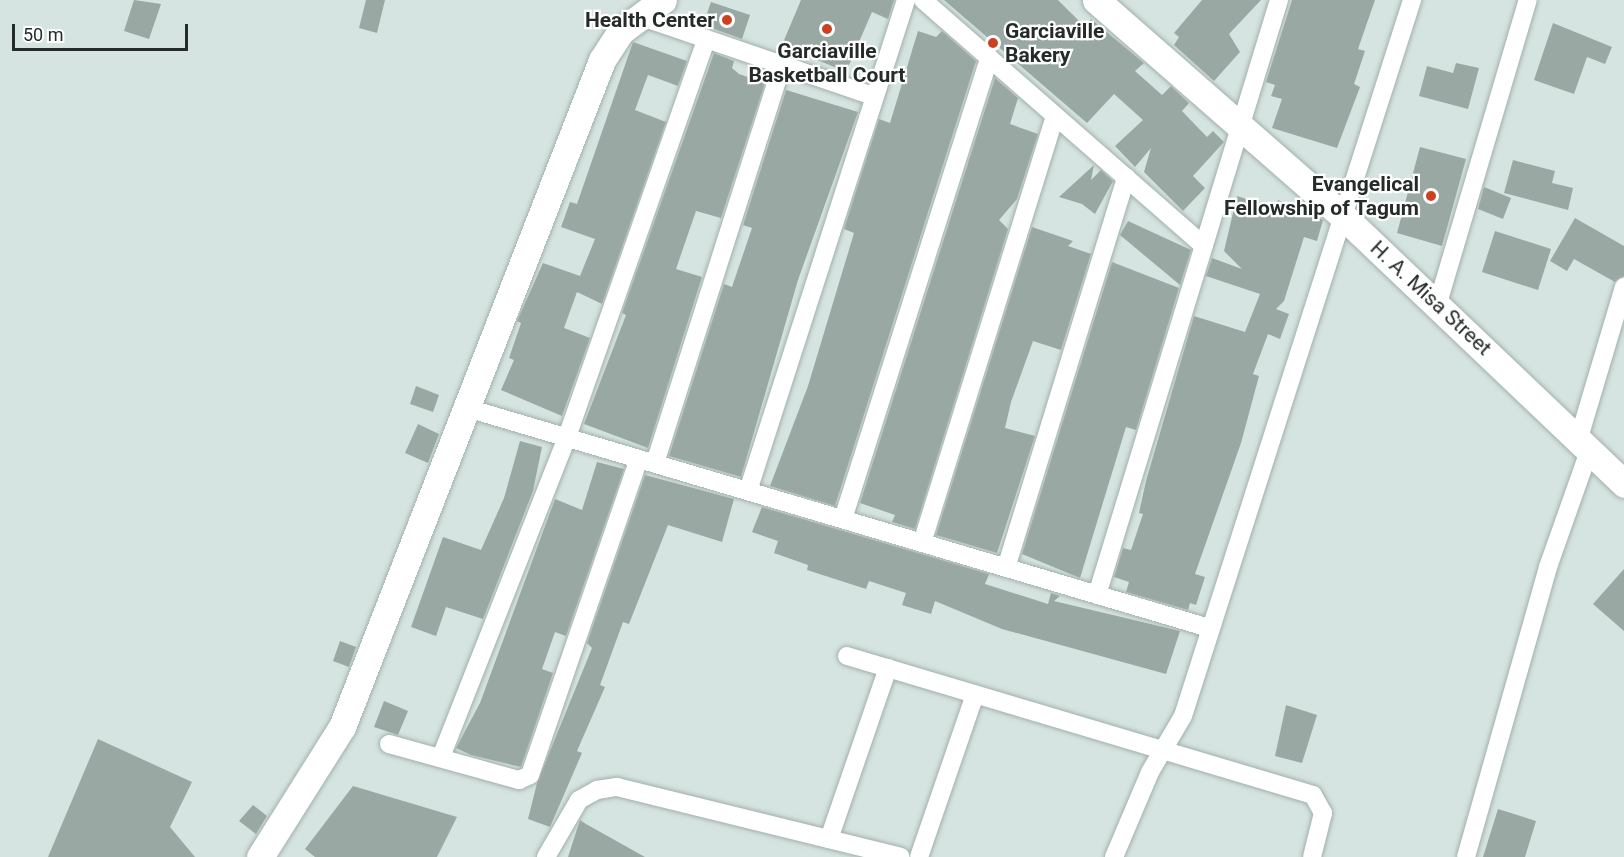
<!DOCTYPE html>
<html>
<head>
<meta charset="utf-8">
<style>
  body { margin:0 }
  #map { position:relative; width:1624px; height:857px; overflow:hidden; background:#d5e4e0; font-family:Roboto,sans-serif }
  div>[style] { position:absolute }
  .building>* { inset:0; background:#9aa8a4 }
  .roads { filter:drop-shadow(0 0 2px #a2b0ac) drop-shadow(0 0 2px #a2b0ac) }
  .street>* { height:18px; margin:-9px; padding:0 9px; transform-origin:9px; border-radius:9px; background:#fff }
  .secondary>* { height:27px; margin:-13.5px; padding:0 13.5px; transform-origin:13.5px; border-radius:13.5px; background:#fff }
  .dots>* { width:16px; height:16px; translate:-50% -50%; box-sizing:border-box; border:3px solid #fff; border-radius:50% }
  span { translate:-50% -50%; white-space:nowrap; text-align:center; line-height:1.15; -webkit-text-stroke:4.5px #fff; paint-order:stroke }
  .poi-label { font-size:21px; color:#252b29; font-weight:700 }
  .right { translate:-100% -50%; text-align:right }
  .left { translate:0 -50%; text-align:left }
  .street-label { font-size:21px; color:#252b29 }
  .scale { position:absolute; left:12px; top:24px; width:176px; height:27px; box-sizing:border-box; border:3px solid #252b29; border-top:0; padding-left:8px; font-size:18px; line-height:21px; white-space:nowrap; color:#252b29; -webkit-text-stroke:4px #fff; paint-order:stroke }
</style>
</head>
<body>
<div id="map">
  <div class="building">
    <i style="clip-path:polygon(134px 0,161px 4px,149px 39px,124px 31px)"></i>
    <i style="clip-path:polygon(366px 0,385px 0,377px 33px,359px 28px)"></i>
    <i style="clip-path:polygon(801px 0,894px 0,888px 19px,872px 12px,846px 72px,782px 45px)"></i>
    <i style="clip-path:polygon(944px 0,1058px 0,1084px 26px,1091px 19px,1144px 63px,1135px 71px,1162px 95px,1171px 86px,1189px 103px,1182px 111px,1207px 137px,1213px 131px,1224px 142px,1193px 176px,1205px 188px,1183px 211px,1144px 172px,1151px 148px,1135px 167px,1115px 146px,1143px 120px,1114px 94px,1087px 123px)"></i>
    <i style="clip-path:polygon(1202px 0,1261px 0,1229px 34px,1240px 52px,1214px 81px,1174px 45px,1179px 37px,1174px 33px)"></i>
    <i style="clip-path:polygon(1292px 0,1375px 0,1358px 49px,1365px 51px,1354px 84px,1360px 87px,1337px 148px,1272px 128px,1282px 99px,1271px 96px,1275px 85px,1266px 82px)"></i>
    <i style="clip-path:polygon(711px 2px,750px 15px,742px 39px,703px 25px)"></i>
    <i style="clip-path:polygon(1553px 23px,1612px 47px,1605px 64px,1587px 57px,1574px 94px,1534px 80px)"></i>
    <i style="clip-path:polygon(918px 31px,936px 37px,942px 31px,976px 61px,835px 506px,770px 486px,808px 386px,854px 233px,844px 229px,879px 119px,890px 123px)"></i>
    <i style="clip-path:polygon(633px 42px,687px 61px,678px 86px,648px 75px,635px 110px,666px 122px,602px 304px,577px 292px,564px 328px,590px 338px,562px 416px,501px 390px,514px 360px,509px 358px,521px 323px,517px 321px,543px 263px,580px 276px,595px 239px,561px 227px,570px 202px,577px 204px)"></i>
    <i style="clip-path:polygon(714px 53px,734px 61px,732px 68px,739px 74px,765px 83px,721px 218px,696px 211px,676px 269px,702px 277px,648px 448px,584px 424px,626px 315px,622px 313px)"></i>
    <i style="clip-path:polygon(1456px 63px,1479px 68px,1468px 109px,1419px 96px,1427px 66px,1453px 73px)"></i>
    <i style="clip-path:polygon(995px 78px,1018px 98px,1010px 124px,1038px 134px,1017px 199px,999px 220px,1008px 229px,915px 529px,892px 522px,895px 515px,860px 503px)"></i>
    <i style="clip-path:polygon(786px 90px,858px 112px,798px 280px,741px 477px,669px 456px,724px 284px,732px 287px,752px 228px,743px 225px)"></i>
    <i style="clip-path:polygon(1420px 147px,1466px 159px,1442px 246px,1397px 233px)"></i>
    <i style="clip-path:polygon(1513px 160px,1555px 171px,1552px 183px,1573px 188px,1568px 210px,1504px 193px)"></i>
    <i style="clip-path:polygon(1094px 165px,1091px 180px,1101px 170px,1113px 181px,1095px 214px,1082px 204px,1059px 197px)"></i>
    <i style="clip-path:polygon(1484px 187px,1511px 198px,1503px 219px,1478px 209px)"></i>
    <i style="clip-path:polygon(1237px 196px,1275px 208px,1278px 200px,1323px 220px,1317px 241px,1304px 237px,1284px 301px,1276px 309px,1289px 314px,1280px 339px,1268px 334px,1253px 374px,1259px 376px,1241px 443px,1195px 574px,1205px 577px,1196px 605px,1190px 603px,1188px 610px,1126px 592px,1129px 582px,1114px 577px,1123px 548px,1131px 550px,1143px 514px,1139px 513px,1146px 481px,1194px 316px,1245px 332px,1260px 294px,1206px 276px,1212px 258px,1242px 269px,1224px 251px)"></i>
    <i style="clip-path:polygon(1575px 218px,1624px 246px,1624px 276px,1615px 282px,1574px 259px,1567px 271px,1550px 261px)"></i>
    <i style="clip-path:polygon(1128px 221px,1191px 250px,1180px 285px,1120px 235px)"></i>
    <i style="clip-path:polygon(1032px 227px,1073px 241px,1068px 246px,1091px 254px,1061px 350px,1033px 341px,1011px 402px,1005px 428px,1035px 436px,997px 553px,936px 535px)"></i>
    <i style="clip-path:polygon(1495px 231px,1551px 249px,1538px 290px,1482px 272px)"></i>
    <i style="clip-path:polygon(1112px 262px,1179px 288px,1136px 430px,1126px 427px,1080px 578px,1022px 554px)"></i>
    <i style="clip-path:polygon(416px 386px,439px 395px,433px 412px,410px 404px)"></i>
    <i style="clip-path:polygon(418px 424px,439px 434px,428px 463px,405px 453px)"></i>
    <i style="clip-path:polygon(520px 441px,542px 447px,533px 491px,483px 619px,446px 607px,436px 636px,411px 627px,443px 537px,481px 550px,504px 498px)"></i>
    <i style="clip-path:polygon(597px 462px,624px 469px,566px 636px,555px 632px,542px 669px,553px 673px,521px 767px,471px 755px,456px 748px,480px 703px,555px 499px,582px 510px)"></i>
    <i style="clip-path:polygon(645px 475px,734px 499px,722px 542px,668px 525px,629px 624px,623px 622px,600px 685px,605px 687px,577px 751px,582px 753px,550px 827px,528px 819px,537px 783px,592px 648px,587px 643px)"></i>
    <i style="clip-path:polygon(762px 507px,989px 574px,985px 584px,1048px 604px,1051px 593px,1060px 596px,1054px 601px,1180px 631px,1166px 674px,1002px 629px,935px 601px,931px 614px,902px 605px,906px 593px,869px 581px,866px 589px,807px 570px,808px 565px,774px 553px,778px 541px,752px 532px)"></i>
    <i style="clip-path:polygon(1624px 569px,1624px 631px,1593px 604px)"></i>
    <i style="clip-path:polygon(340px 641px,356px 647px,349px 667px,333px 661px)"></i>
    <i style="clip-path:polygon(384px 701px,408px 711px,398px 735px,374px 727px)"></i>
    <i style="clip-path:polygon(1286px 705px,1317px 715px,1302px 763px,1275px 756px)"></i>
    <i style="clip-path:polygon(98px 739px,192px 782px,170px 827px,195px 857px,48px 857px)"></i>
    <i style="clip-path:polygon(353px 786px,457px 817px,437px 857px,315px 857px,305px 849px)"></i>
    <i style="clip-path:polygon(253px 805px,267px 816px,256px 834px,239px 821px)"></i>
    <i style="clip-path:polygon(1498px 809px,1536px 821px,1525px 857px,1483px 857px)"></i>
    <i style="clip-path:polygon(580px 820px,586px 824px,645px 857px,568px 857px)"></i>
  </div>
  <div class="roads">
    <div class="street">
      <i style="left:923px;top:0;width:373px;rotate:41.2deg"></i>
      <i style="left:639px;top:16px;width:246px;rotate:18.9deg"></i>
      <i style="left:1438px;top:303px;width:316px;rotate:-73.5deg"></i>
      <i style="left:467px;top:408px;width:774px;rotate:16.51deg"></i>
      <i style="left:1578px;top:441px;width:161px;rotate:-73.4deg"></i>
      <i style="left:655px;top:463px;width:418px;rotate:-72.3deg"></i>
      <i style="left:748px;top:491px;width:516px;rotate:-72.16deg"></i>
      <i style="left:843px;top:519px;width:484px;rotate:-72.4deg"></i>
      <i style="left:922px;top:543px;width:447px;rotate:-72.7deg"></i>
      <i style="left:1006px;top:568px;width:409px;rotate:-72.9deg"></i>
      <i style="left:1097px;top:595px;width:622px;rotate:-72.99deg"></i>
      <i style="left:847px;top:656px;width:486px;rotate:16.6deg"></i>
      <i style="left:1313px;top:795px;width:21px;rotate:61deg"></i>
      <i style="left:1323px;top:813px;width:45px;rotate:104deg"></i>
      <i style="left:389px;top:744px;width:135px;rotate:15.5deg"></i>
      <i style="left:519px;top:780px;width:12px;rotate:-24deg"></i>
      <i style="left:530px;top:775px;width:334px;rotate:-71deg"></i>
      <i style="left:441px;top:757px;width:344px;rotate:-68.5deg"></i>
      <i style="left:567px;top:437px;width:420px;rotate:-70.7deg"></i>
      <i style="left:829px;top:839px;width:181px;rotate:-71deg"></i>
      <i style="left:546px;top:857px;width:66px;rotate:-59.9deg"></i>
      <i style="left:579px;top:800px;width:21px;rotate:-29deg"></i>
      <i style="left:597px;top:790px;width:20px;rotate:-9deg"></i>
      <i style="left:617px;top:787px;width:292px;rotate:13.8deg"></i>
      <i style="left:919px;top:857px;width:172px;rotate:-71deg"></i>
      <i style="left:1114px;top:857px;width:92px;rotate:-67deg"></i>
      <i style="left:1150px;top:772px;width:65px;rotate:-59.5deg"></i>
      <i style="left:1183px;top:716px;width:752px;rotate:-72.26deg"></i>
      <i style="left:1466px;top:857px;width:301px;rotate:-74.2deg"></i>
      <i style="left:1548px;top:567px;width:123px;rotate:-70.5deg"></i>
    </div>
    <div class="secondary">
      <i style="left:1096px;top:0;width:327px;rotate:41.2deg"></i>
      <i style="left:1342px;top:215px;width:390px;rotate:43.6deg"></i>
      <i style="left:260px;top:857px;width:154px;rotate:-57.8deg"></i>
      <i style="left:342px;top:727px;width:716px;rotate:-68.7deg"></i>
      <i style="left:602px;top:60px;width:35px;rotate:-57deg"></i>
      <i style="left:621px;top:31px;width:52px;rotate:-36.4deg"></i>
    </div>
  </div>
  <div class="dots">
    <i style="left:727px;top:20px;background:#cb4122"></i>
    <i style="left:827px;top:29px;background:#cb4122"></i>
    <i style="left:993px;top:43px;background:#cb4122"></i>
    <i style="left:1431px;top:196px;background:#cb4122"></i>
  </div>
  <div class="poi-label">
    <span class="right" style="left:715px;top:20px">Health Center</span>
    <span class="left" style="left:1005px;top:43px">Garciaville<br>Bakery</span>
    <span style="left:827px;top:63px">Garciaville<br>Basketball Court</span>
    <span class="right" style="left:1419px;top:196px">Evangelical<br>Fellowship of Tagum</span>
  </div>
  <div class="street-label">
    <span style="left:1431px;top:298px;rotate:43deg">H. A. Misa Street</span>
  </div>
  <div class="scale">50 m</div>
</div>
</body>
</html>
